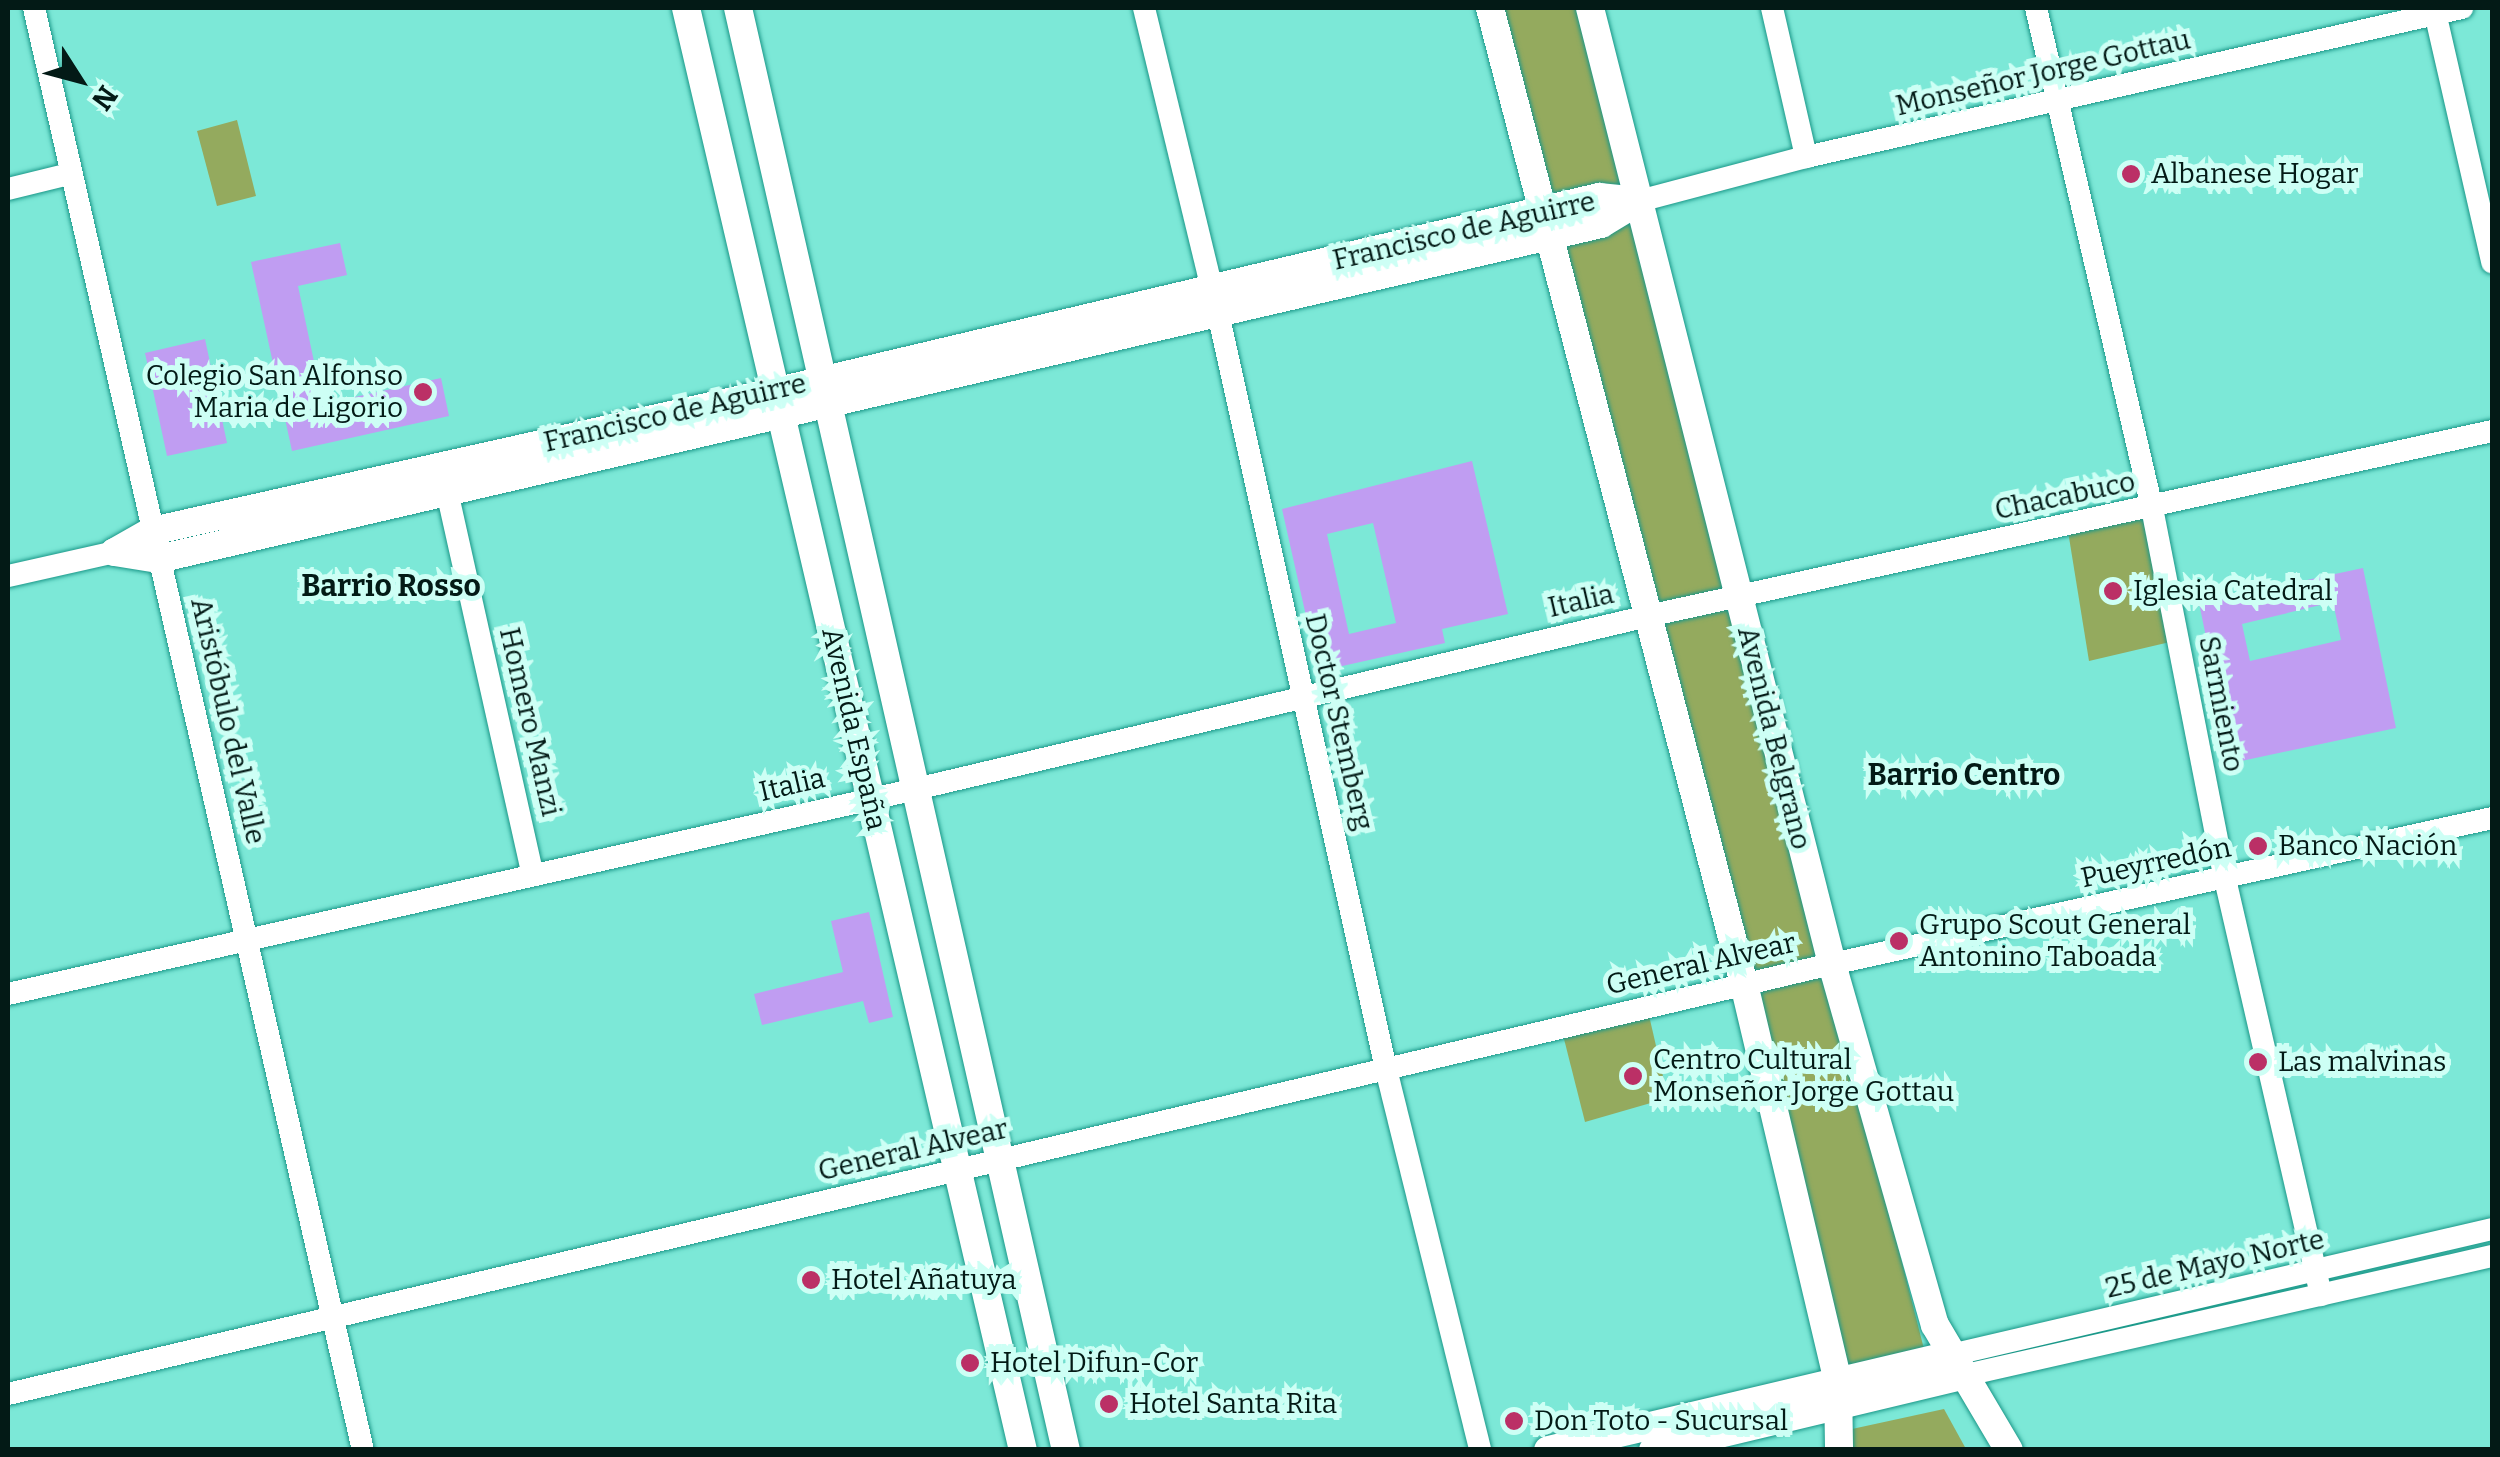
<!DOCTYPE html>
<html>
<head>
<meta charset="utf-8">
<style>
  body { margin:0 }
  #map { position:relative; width:2500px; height:1457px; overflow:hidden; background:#7ce8d7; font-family:Bitter,serif }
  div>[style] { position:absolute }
  .green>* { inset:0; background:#94aa5e }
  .building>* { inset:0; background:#c09df2 }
  .roads { filter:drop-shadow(0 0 2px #1a9788) drop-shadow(0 0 2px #1a9788) }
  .minor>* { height:22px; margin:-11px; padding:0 11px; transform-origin:11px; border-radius:11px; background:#fff }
  .tertiary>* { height:28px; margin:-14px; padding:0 14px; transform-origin:14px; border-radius:14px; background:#fff }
  .dots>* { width:28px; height:28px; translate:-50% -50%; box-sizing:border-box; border:5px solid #cdfff5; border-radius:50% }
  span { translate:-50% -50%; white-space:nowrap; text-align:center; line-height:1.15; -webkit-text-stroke:10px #cdfff5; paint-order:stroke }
  .street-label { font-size:28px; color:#031a16 }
  .poi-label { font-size:28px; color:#031a16 }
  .left { translate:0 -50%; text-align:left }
  .right { translate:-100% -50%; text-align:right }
  .neighbourhood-label { font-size:30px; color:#031a16; font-weight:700 }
  .frame { position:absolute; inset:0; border:10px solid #031a16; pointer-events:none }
  .north { position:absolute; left:30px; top:30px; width:100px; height:100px; -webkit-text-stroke:8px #cdfff5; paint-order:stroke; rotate:126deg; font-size:28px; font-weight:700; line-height:40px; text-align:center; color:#031a16 }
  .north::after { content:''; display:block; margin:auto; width:35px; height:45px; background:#031a16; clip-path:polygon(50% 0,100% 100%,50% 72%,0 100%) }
</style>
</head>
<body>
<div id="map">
  <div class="green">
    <i style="clip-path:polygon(1498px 8px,1583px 8px,1924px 1349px,1844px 1370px)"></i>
    <i style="clip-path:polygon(237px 120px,256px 196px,217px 206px,197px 131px)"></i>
    <i style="clip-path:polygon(2142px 506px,2170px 642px,2089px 661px,2067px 525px)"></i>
    <i style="clip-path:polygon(1648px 1011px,1668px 1098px,1585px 1122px,1562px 1031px)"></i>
    <i style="clip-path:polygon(1944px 1409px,1966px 1449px,1853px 1449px,1852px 1429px)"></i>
  </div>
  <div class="building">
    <i style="clip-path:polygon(340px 243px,347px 275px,298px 286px,323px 404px,441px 378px,449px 416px,292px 451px,251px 262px)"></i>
    <i style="clip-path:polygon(205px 339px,227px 443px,167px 456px,145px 353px)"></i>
    <i style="clip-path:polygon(evenodd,1472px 461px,1508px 614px,1442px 629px,1445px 643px,1329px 669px,1315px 656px,1282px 509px,1472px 461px,1373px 523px,1396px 623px,1349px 634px,1327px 534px,1373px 523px)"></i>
    <i style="clip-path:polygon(evenodd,2363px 568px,2396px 728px,2232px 763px,2199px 603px,2363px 568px,2333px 602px,2341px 640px,2250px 661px,2242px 624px,2333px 602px)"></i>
    <i style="clip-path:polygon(869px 912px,893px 1017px,869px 1023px,863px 1001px,762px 1025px,754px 994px,843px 972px,831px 921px)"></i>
  </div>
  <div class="roads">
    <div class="minor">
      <i style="left:34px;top:8px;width:1479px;rotate:77.15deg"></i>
      <i style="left:1144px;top:8px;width:314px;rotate:76.4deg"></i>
      <i style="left:1218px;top:313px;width:774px;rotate:77.47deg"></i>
      <i style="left:1386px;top:1069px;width:392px;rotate:76.1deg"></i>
      <i style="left:1772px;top:8px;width:153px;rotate:77.1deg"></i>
      <i style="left:2036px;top:8px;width:513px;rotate:76.94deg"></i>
      <i style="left:2152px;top:508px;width:378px;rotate:78.9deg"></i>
      <i style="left:2225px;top:879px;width:427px;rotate:77deg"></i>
      <i style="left:2434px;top:8px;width:261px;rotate:77.1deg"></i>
      <i style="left:8px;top:189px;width:63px;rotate:-13.8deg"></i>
      <i style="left:1639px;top:201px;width:173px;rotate:-14.8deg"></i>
      <i style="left:1806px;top:157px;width:673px;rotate:-12.8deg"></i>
      <i style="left:444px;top:478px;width:407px;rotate:77.4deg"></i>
      <i style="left:8px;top:576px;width:110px;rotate:-12.6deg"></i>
      <i style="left:8px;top:994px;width:931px;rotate:-12.72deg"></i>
      <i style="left:916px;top:789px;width:752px;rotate:-13.3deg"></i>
      <i style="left:1648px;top:616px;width:864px;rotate:-12.36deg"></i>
      <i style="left:1951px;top:1355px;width:555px;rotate:-13.11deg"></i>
      <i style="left:1966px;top:1375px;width:539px;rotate:-12.75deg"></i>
      <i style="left:8px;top:1394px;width:1874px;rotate:-13.27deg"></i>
      <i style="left:1832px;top:964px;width:676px;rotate:-12.47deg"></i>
    </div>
    <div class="tertiary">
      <i style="left:686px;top:8px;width:1481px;rotate:76.85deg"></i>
      <i style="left:738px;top:8px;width:1479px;rotate:77.19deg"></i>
      <i style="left:1490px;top:8px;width:1009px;rotate:75.41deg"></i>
      <i style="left:1744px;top:984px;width:410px;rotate:76.7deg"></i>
      <i style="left:1838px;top:1383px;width:67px;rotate:89.1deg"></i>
      <i style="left:1590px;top:8px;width:986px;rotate:75.79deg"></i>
      <i style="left:1832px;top:964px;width:375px;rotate:74.1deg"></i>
      <i style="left:1935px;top:1325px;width:145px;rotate:59.4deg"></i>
      <i style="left:1599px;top:197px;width:40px;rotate:5.7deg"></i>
      <i style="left:1639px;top:201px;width:44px;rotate:148.8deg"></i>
      <i style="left:1601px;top:224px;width:1481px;rotate:166.93deg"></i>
      <i style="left:158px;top:559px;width:44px;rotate:-170.8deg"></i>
      <i style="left:115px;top:552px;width:43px;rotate:-29.6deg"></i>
      <i style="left:152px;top:531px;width:637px;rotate:-12.6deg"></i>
      <i style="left:774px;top:392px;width:848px;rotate:-13.3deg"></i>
      <i style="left:1548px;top:1450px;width:414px;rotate:-13.3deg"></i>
      <i style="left:1653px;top:1450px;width:322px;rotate:-13.5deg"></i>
    </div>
  </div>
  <div class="dots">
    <i style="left:2131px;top:174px;background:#bb3066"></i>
    <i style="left:423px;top:392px;background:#bb3066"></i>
    <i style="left:2113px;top:591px;background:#bb3066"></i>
    <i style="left:2258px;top:846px;background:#bb3066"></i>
    <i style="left:1899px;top:941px;background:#bb3066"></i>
    <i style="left:2258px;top:1062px;background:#bb3066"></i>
    <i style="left:1633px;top:1076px;background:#bb3066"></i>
    <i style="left:811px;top:1280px;background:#bb3066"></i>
    <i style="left:970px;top:1363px;background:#bb3066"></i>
    <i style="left:1109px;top:1404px;background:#bb3066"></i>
    <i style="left:1514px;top:1421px;background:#bb3066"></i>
  </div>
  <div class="street-label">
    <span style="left:2043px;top:73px;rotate:-13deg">Monseñor Jorge Gottau</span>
    <span style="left:1464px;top:231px;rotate:-13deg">Francisco de Aguirre</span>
    <span style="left:675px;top:413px;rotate:-13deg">Francisco de Aguirre</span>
    <span style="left:2065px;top:496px;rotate:-12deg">Chacabuco</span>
    <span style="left:1581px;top:601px;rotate:-13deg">Italia</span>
    <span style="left:2221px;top:704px;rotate:79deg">Sarmiento</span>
    <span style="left:228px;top:721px;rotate:77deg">Aristóbulo del Valle</span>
    <span style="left:530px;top:722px;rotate:77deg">Homero Manzi</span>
    <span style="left:1339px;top:722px;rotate:77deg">Doctor Stemberg</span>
    <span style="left:854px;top:729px;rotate:77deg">Avenida España</span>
    <span style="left:1774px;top:738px;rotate:76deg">Avenida Belgrano</span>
    <span style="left:792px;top:785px;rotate:-13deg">Italia</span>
    <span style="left:2156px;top:863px;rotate:-12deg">Pueyrredón</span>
    <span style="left:1701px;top:964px;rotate:-13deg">General Alvear</span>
    <span style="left:913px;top:1150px;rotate:-13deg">General Alvear</span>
    <span style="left:2215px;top:1264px;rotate:-13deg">25 de Mayo Norte</span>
  </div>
  <div class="poi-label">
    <span class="left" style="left:2151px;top:174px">Albanese Hogar</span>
    <span class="right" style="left:403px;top:392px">Colegio San Alfonso<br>Maria de Ligorio</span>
    <span class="left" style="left:2133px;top:591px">Iglesia Catedral</span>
    <span class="left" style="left:2278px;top:846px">Banco Nación</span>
    <span class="left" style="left:1919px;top:941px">Grupo Scout General<br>Antonino Taboada</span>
    <span class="left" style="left:1653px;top:1076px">Centro Cultural<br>Monseñor Jorge Gottau</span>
    <span class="left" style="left:2278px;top:1062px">Las malvinas</span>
    <span class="left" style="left:831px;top:1280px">Hotel Añatuya</span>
    <span class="left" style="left:990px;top:1363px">Hotel Difun-Cor</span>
    <span class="left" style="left:1129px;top:1404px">Hotel Santa Rita</span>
    <span class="left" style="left:1534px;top:1421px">Don Toto - Sucursal</span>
  </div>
  <div class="neighbourhood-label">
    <span style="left:391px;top:586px">Barrio Rosso</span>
    <span style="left:1964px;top:775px">Barrio Centro</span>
  </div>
  <div class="frame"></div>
  <div class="north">N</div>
</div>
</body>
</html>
